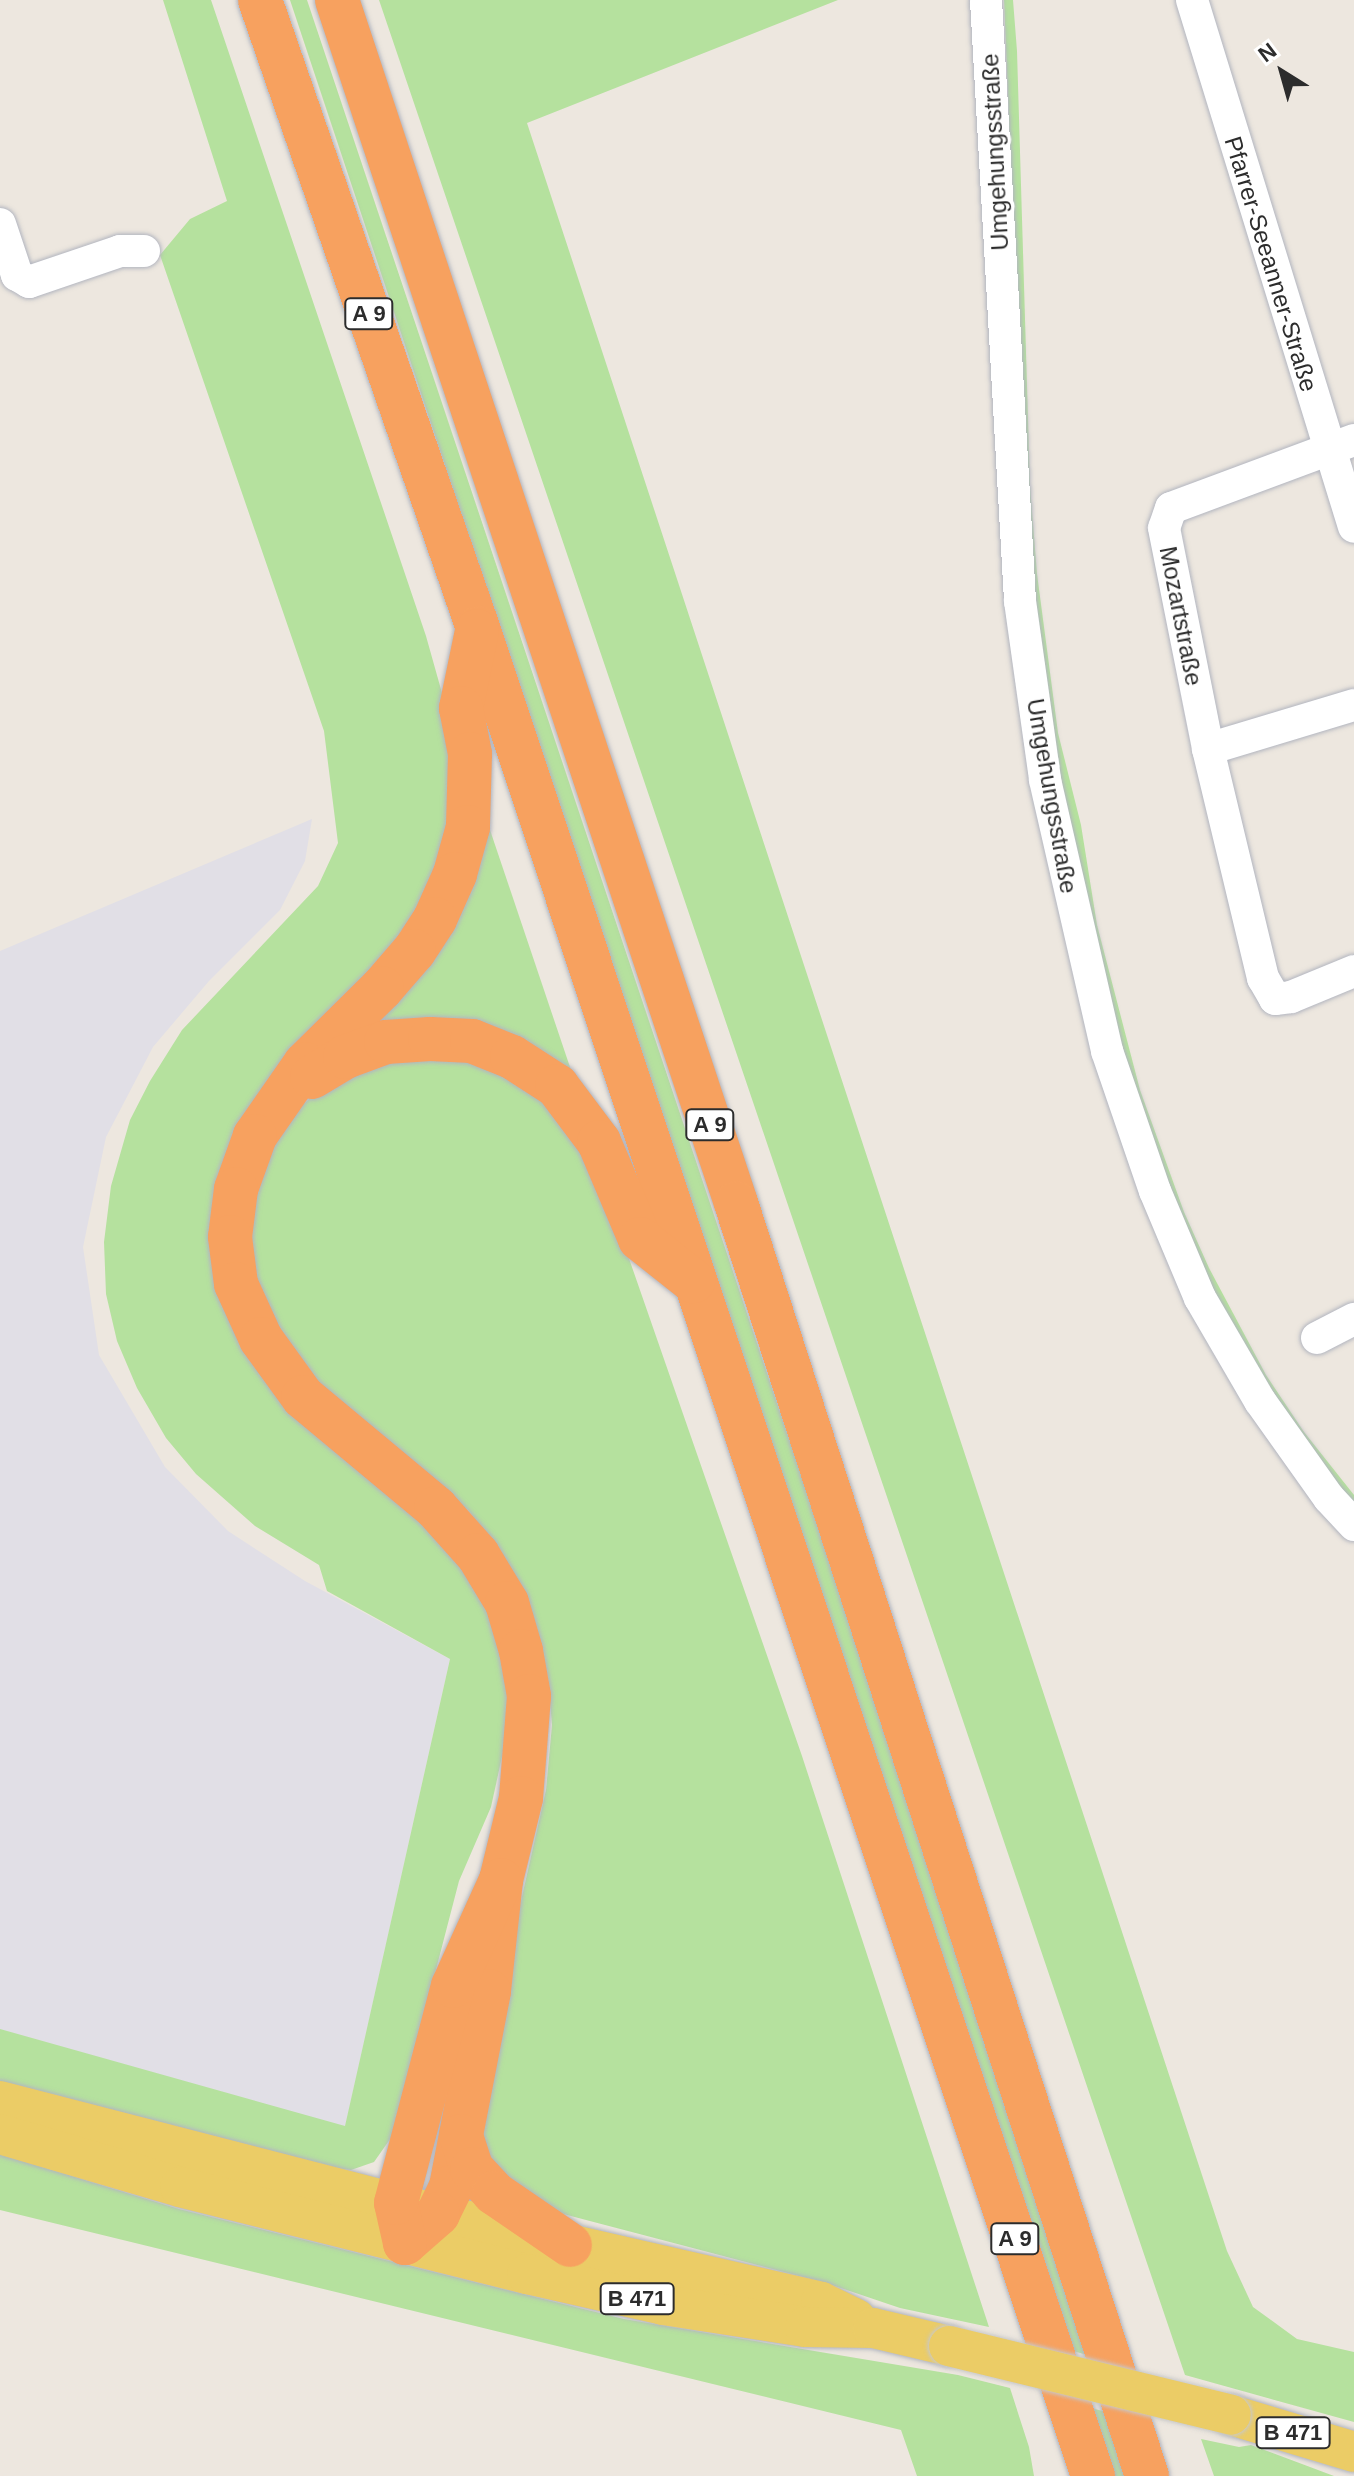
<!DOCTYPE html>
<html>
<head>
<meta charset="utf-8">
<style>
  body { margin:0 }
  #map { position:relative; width:1354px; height:2476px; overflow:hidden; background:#ede7df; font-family:Arial,sans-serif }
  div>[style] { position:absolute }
  .industrial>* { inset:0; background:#e1dfe6 }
  .green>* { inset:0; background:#b5e19e }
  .roads { filter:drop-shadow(0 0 2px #b2b5bf) drop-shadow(0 0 2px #b2b5bf) }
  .minor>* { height:32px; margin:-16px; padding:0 16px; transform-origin:16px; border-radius:16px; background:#fff }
  .major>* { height:40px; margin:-20px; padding:0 20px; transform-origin:20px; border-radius:20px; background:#ebcc66 }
  .highway>* { height:44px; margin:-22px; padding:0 22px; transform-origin:22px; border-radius:22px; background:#f7a15f }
  .bridges { filter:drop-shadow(0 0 2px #c8c8c8) drop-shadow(0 0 2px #c8c8c8) }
  .major-bridge>* { height:40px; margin:-20px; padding:0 20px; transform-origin:20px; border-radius:20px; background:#ebcc66 }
  span { translate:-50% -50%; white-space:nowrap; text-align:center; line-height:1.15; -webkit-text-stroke:7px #fff; paint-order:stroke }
  .shield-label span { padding:2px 6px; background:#fff; border:2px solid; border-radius:6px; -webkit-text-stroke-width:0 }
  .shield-label { font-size:22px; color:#2c2c2c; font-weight:700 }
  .street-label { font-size:24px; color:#2c2c2c }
  .north { position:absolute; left:1242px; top:32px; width:80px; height:80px; -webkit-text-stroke:6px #fff; paint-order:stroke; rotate:323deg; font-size:22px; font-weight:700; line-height:32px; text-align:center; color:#2c2c2c }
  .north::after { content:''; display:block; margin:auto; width:28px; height:36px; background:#2c2c2c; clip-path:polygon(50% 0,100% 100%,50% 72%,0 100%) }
</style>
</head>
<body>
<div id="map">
  <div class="industrial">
    <i style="clip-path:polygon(312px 819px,305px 861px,280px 910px,209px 981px,153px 1047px,106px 1137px,83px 1247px,99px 1355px,165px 1467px,228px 1531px,305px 1581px,450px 1659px,345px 2127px,0 2036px,0 951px)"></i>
  </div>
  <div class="green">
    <i style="clip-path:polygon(163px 0,211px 0,426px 636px,456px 743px,446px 864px,215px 1214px,349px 1451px,453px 1554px,484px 1604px,495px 1633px,509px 1702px,507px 1734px,491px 1807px,459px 1881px,393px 2135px,374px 2162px,351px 2170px,322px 2166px,0 2089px,0 2029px,345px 2126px,450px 1659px,327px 1591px,319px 1565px,255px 1526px,196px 1474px,166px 1438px,137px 1388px,117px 1341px,106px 1294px,104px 1242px,111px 1186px,130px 1120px,150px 1081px,182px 1030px,318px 886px,338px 843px,324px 731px,160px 255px,190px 219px,227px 201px)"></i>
    <i style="clip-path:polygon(290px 0,307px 0,974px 1991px,1091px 2356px,1073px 2351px)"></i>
    <i style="clip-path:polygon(379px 0,838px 0,527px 123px,1227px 2251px,1253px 2307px,1297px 2339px,1354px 2352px,1354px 2422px,1185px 2375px)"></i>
    <i style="clip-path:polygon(1004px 0,1013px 0,1017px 51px,1030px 486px,1037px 574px,1058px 733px,1081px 825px,1097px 925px,1140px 1090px,1184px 1212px,1209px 1268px,1266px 1375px,1304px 1432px,1354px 1495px,1354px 1509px,1226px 1324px,1131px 1093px,1049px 735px,1028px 575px)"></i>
    <i style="clip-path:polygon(488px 824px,574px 1079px,354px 1033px)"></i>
    <i style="clip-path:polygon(439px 1050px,551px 1095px,601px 1178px,802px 1756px,989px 2327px,900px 2308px,826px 2283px,529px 2205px,481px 2153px,494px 2021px,546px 1790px,552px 1725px,548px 1677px,536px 1629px,497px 1547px,468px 1510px,354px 1421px,284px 1346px,256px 1283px,249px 1246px,259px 1181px,270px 1151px,300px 1107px,334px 1078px)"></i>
    <i style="clip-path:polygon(0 2154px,179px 2209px,624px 2319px,958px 2375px,1010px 2388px,1029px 2447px,1034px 2476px,917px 2476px,901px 2430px,0 2210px)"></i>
    <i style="clip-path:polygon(1091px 2408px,1114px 2414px,1134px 2476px,1114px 2476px)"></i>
    <i style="clip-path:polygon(1201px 2439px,1239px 2447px,1251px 2445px,1334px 2476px,1214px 2476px)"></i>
  </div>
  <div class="roads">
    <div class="minor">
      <i style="left:986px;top:0;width:602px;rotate:86.76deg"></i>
      <i style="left:1020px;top:601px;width:181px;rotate:82deg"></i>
      <i style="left:1045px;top:780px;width:278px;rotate:77.1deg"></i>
      <i style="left:1107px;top:1051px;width:148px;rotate:71.1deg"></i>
      <i style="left:1155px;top:1191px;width:116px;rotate:67.2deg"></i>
      <i style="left:1200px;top:1298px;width:119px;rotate:59.8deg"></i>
      <i style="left:1260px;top:1401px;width:119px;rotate:54.6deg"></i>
      <i style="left:1329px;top:1498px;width:37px;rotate:47deg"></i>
      <i style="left:1192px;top:0;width:551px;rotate:72.91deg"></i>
      <i style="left:0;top:224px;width:54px;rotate:71.6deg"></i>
      <i style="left:17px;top:275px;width:14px;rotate:30deg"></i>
      <i style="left:29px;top:282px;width:96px;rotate:-18.8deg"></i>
      <i style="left:120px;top:251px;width:24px"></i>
      <i style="left:1354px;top:440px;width:195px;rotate:159.6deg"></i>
      <i style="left:1171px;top:508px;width:21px;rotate:109deg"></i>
      <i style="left:1164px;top:528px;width:225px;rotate:78.7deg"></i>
      <i style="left:1208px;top:749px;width:236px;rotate:76.5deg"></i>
      <i style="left:1263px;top:978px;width:24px;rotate:60deg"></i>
      <i style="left:1275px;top:999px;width:16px;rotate:-7deg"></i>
      <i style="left:1291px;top:997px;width:68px;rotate:-22.4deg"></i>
      <i style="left:1208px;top:749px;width:152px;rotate:-16.8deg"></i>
      <i style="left:1317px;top:1338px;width:42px;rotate:-27.2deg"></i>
    </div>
    <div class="major">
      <i style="left:0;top:2101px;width:452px;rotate:14.5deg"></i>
      <i style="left:438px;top:2214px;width:393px;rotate:12.9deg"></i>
      <i style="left:821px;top:2302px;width:39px;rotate:26deg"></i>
      <i style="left:0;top:2134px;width:188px;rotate:16.4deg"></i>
      <i style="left:180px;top:2187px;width:358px;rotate:14.1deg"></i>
      <i style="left:527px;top:2274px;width:139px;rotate:12.8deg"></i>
      <i style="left:663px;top:2305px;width:144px;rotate:8.8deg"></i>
      <i style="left:805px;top:2327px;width:68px;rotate:0.8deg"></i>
      <i style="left:873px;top:2328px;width:78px;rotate:13.3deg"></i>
      <i style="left:1231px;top:2415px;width:128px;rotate:16.7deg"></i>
    </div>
    <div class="highway">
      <i style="left:260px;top:0;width:665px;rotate:70.86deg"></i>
      <i style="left:478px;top:628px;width:1948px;rotate:71.59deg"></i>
      <i style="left:337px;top:0;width:1267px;rotate:71.65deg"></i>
      <i style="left:736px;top:1203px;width:1338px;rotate:72.11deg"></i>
      <i style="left:477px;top:631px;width:79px;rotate:101.7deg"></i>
      <i style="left:461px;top:708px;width:47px;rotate:78.9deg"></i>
      <i style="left:470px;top:754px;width:73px;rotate:91.6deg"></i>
      <i style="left:468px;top:827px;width:49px;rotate:105.5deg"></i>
      <i style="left:455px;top:874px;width:49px;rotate:114deg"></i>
      <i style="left:435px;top:919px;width:38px;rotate:123deg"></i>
      <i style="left:414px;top:951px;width:49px;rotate:130.9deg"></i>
      <i style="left:382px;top:988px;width:108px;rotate:135.4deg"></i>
      <i style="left:305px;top:1064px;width:88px;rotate:124.8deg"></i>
      <i style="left:255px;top:1136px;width:56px;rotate:109.7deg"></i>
      <i style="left:236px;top:1189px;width:48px;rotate:97.1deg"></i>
      <i style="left:230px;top:1237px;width:47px;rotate:82.7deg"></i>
      <i style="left:236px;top:1284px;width:60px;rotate:65.6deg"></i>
      <i style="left:261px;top:1339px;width:72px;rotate:54.1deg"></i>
      <i style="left:303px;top:1397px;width:173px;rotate:39.8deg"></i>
      <i style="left:436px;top:1508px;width:63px;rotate:48.2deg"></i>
      <i style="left:478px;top:1555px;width:56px;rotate:58.9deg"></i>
      <i style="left:507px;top:1603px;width:50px;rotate:73.7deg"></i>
      <i style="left:521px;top:1651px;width:46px;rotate:79.9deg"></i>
      <i style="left:529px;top:1696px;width:102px;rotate:94.5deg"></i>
      <i style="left:521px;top:1798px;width:84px;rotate:103.7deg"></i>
      <i style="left:501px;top:1880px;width:112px;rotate:96.2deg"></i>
      <i style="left:489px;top:1991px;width:200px;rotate:101deg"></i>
      <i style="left:451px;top:2187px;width:30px;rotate:116deg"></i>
      <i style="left:438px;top:2214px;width:44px;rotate:138.7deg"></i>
      <i style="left:405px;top:2243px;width:41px;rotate:-102.7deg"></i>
      <i style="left:396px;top:2203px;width:224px;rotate:-75.3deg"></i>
      <i style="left:453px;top:1986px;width:116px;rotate:-65.6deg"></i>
      <i style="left:312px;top:1077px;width:39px;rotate:-31deg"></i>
      <i style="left:345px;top:1057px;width:44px;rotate:-20.1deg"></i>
      <i style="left:386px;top:1042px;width:44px;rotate:-3.9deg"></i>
      <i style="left:430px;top:1039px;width:42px;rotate:2.7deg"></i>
      <i style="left:472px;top:1041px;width:43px;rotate:21.8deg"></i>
      <i style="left:512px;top:1057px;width:54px;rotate:32.8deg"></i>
      <i style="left:557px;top:1086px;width:70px;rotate:53.1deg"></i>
      <i style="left:599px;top:1142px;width:105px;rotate:67.1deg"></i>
      <i style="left:640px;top:1239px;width:68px;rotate:38.4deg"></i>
      <i style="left:461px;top:2136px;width:35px;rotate:72deg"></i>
      <i style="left:472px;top:2169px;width:33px;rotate:47deg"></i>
      <i style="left:494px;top:2193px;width:92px;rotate:34.4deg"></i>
    </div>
  </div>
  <div class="bridges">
    <div class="major-bridge">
      <i style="left:949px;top:2346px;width:290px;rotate:13.7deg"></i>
    </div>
  </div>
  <div class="shield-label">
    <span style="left:369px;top:314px">A 9</span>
    <span style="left:710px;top:1125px">A 9</span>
    <span style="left:1015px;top:2239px">A 9</span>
    <span style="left:637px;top:2299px">B 471</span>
    <span style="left:1293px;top:2433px">B 471</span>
  </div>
  <div class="street-label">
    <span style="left:995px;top:152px;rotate:-93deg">Umgehungsstraße</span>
    <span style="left:1271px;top:264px;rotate:73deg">Pfarrer-Seeanner-Straße</span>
    <span style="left:1181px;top:616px;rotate:79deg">Mozartstraße</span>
    <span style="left:1052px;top:796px;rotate:80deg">Umgehungsstraße</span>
  </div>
  <div class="north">N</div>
</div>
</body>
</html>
